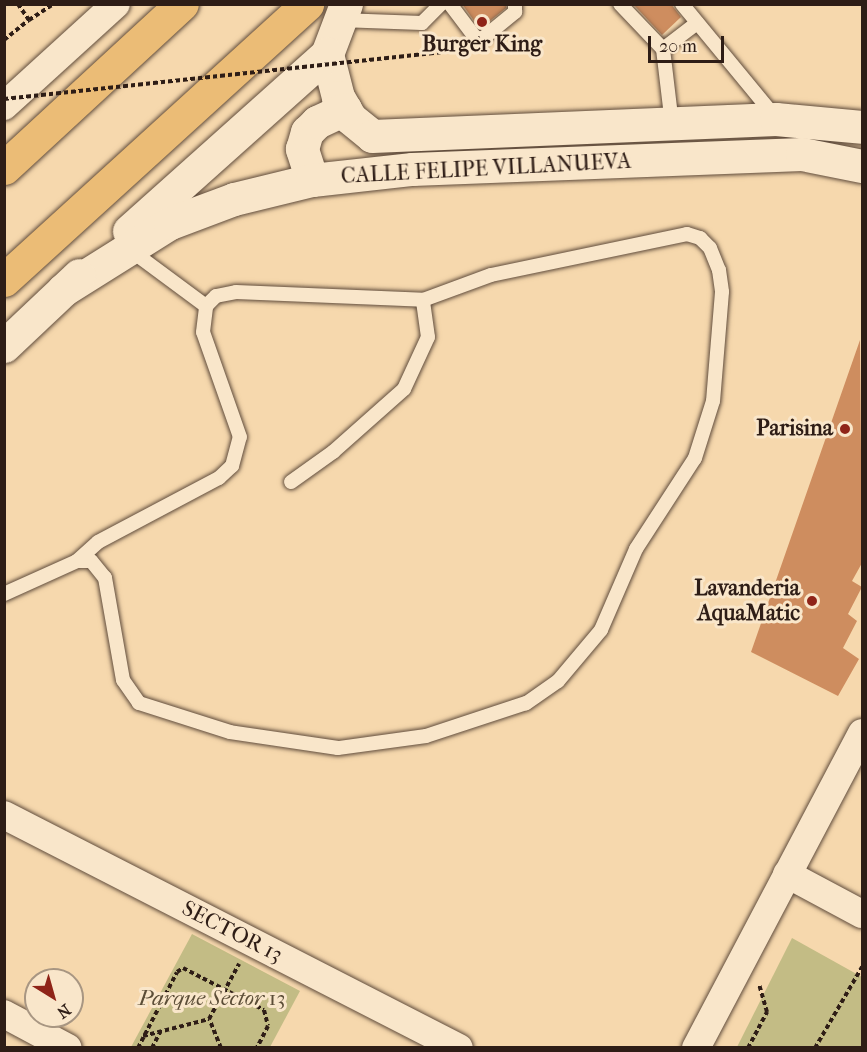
<!DOCTYPE html>
<html>
<head>
<meta charset="utf-8">
<style>
  body { margin:0 }
  #map { position:relative; width:867px; height:1052px; overflow:hidden; background:#f6d8ad; font-family:"IM FELL French Canon",serif }
  div>[style] { position:absolute }
  .green>* { inset:0; background:#c3bc85 }
  .building>* { inset:0; background:#ce8d5f }
  .path>* { height:4px; margin-top:-2px; transform-origin:0; background:repeating-linear-gradient(90deg,#2e1d16 0 4.5px,transparent 0 7.5px) }
  .roads { filter:drop-shadow(0 0 2px #604c3c) drop-shadow(0 0 2px #604c3c) }
  .lane>* { height:14px; margin:-7px; padding:0 7px; transform-origin:7px; border-radius:7px; background:#f9e6ca }
  .street>* { height:28px; margin:-14px; padding:0 14px; transform-origin:14px; border-radius:14px; background:#f9e6ca }
  .secondary>* { height:33px; margin:-16.5px; padding:0 16.5px; transform-origin:16.5px; border-radius:16.5px; background:#f9e6ca }
  .highway>* { height:33px; margin:-16.5px; padding:0 16.5px; transform-origin:16.5px; border-radius:16.5px; background:#ebbc76 }
  .path-bridge>* { height:4px; margin-top:-2px; transform-origin:0; background:repeating-linear-gradient(90deg,#2e1d16 0 4.5px,transparent 0 7.5px) }
  .dots>* { width:16px; height:16px; translate:-50% -50%; box-sizing:border-box; border:3px solid #f9e6ca; border-radius:50% }
  span { translate:-50% -50%; white-space:nowrap; text-align:center; line-height:1.15; -webkit-text-stroke:6px #f9e6ca; paint-order:stroke }
  .poi-label { font-size:22px; color:#2e1d16; font-weight:700 }
  .right { translate:-100% -50%; text-align:right }
  .street-label { font-size:22px; color:#2e1d16 }
  .park-label { font-size:22px; color:#5b4d37; font-style:italic }
  .frame { position:absolute; inset:0; border:6px solid #2e1d16; pointer-events:none }
  .north { position:absolute; left:24px; top:968px; width:60px; height:60px; box-sizing:border-box; background:#f9e6ca; border:2px solid #a89682; border-radius:50%; rotate:143deg; font-size:16px; font-weight:700; line-height:24px; text-align:center; color:#2e1d16 }
  .north::after { content:''; display:block; margin:auto; width:21px; height:27px; background:#8f2418; clip-path:polygon(50% 0,100% 100%,50% 72%,0 100%) }
  .scale { position:absolute; left:648px; top:36px; width:76px; height:27px; box-sizing:border-box; border:3px solid #2e1d16; border-top:0; padding-left:8px; font-size:18px; line-height:21px; white-space:nowrap; color:#2e1d16; -webkit-text-stroke:4px #f9e6ca; paint-order:stroke }
</style>
</head>
<body>
<div id="map">
  <div class="green">
    <i style="clip-path:polygon(192px 934px,300px 991px,270px 1047px,131px 1047px)"></i>
    <i style="clip-path:polygon(792px 938px,862px 977px,862px 1047px,737px 1047px)"></i>
  </div>
  <div class="building">
    <i style="clip-path:polygon(462px 4px,506px 4px,506px 8px,480px 29px)"></i>
    <i style="clip-path:polygon(633px 4px,671px 4px,681px 17px,662px 35px)"></i>
    <i style="clip-path:polygon(860px 340px,862px 563px,852px 581px,862px 587px,848px 614px,857px 621px,843px 648px,859px 659px,838px 696px,751px 652px)"></i>
  </div>
  <div class="path">
    <i style="left:29px;top:20px;width:30px;rotate:-33deg"></i>
    <i style="left:4px;top:40px;width:32px;rotate:-39deg"></i>
    <i style="left:29px;top:20px;width:19px;rotate:-125deg"></i>
    <i style="left:143px;top:1036px;width:68px;rotate:-14.4deg"></i>
    <i style="left:138px;top:1048px;width:85px;rotate:-62.8deg"></i>
    <i style="left:177px;top:972px;width:7px;rotate:-34deg"></i>
    <i style="left:183px;top:968px;width:91px;rotate:27.4deg"></i>
    <i style="left:264px;top:1010px;width:16px;rotate:76deg"></i>
    <i style="left:268px;top:1026px;width:25px;rotate:117deg"></i>
    <i style="left:152px;top:1048px;width:18px;rotate:-63deg"></i>
    <i style="left:221px;top:1048px;width:31px;rotate:-112deg"></i>
    <i style="left:209px;top:1019px;width:63px;rotate:-61.4deg"></i>
    <i style="left:748px;top:1048px;width:41px;rotate:-62.2deg"></i>
    <i style="left:767px;top:1012px;width:29px;rotate:-106deg"></i>
    <i style="left:815px;top:1048px;width:94px;rotate:-59.9deg"></i>
  </div>
  <div class="roads">
    <div class="lane">
      <i style="left:450px;top:4px;width:41px;rotate:52.9deg"></i>
      <i style="left:475px;top:37px;width:7px;rotate:16deg"></i>
      <i style="left:482px;top:39px;width:43px;rotate:-39.3deg"></i>
      <i style="left:515px;top:12px;width:8px;rotate:-90deg"></i>
      <i style="left:620px;top:4px;width:62px;rotate:46.3deg"></i>
      <i style="left:663px;top:49px;width:76px;rotate:83.2deg"></i>
      <i style="left:682px;top:4px;width:146px;rotate:50.5deg"></i>
      <i style="left:340px;top:20px;width:82px;rotate:2.1deg"></i>
      <i style="left:422px;top:23px;width:27px;rotate:-45deg"></i>
      <i style="left:663px;top:49px;width:43px;rotate:-37.4deg"></i>
      <i style="left:129px;top:249px;width:96px;rotate:36.5deg"></i>
      <i style="left:291px;top:482px;width:52px;rotate:-35.5deg"></i>
      <i style="left:333px;top:452px;width:95px;rotate:-41.6deg"></i>
      <i style="left:404px;top:389px;width:57px;rotate:-65.2deg"></i>
      <i style="left:428px;top:337px;width:37px;rotate:-98deg"></i>
      <i style="left:4px;top:594px;width:80px;rotate:-24.3deg"></i>
      <i style="left:77px;top:561px;width:28px;rotate:-42deg"></i>
      <i style="left:98px;top:542px;width:137px;rotate:-27.9deg"></i>
      <i style="left:219px;top:478px;width:18px;rotate:-43deg"></i>
      <i style="left:232px;top:466px;width:30px;rotate:-75deg"></i>
      <i style="left:240px;top:437px;width:111px;rotate:-109.4deg"></i>
      <i style="left:203px;top:332px;width:26px;rotate:-83deg"></i>
      <i style="left:206px;top:306px;width:14px;rotate:-45deg"></i>
      <i style="left:216px;top:296px;width:20px;rotate:-11deg"></i>
      <i style="left:236px;top:292px;width:187px;rotate:2.4deg"></i>
      <i style="left:423px;top:300px;width:72px;rotate:-20.2deg"></i>
      <i style="left:491px;top:275px;width:200px;rotate:-11.8deg"></i>
      <i style="left:687px;top:234px;width:14px;rotate:17deg"></i>
      <i style="left:700px;top:238px;width:14px;rotate:45deg"></i>
      <i style="left:710px;top:248px;width:24px;rotate:68deg"></i>
      <i style="left:719px;top:270px;width:22px;rotate:82deg"></i>
      <i style="left:722px;top:292px;width:109px;rotate:94.7deg"></i>
      <i style="left:713px;top:401px;width:60px;rotate:107.5deg"></i>
      <i style="left:695px;top:458px;width:108px;rotate:123deg"></i>
      <i style="left:636px;top:549px;width:88px;rotate:113.4deg"></i>
      <i style="left:601px;top:630px;width:67px;rotate:130.1deg"></i>
      <i style="left:558px;top:681px;width:39px;rotate:145deg"></i>
      <i style="left:526px;top:703px;width:105px;rotate:161.7deg"></i>
      <i style="left:426px;top:736px;width:89px;rotate:172.2deg"></i>
      <i style="left:338px;top:748px;width:109px;rotate:-171.6deg"></i>
      <i style="left:230px;top:732px;width:96px;rotate:-162.3deg"></i>
      <i style="left:139px;top:703px;width:28px;rotate:-125deg"></i>
      <i style="left:123px;top:680px;width:104px;rotate:-100deg"></i>
      <i style="left:105px;top:578px;width:22px;rotate:-129deg"></i>
      <i style="left:91px;top:561px;width:14px;rotate:180deg"></i>
    </div>
    <div class="street">
      <i style="left:4px;top:106px;width:151px;rotate:-42.3deg"></i>
      <i style="left:4px;top:815px;width:511px;rotate:27.12deg"></i>
      <i style="left:787px;top:874px;width:85px;rotate:28.1deg"></i>
      <i style="left:4px;top:1014px;width:72px;rotate:28deg"></i>
      <i style="left:696px;top:1048px;width:356px;rotate:-62.2deg"></i>
    </div>
    <div class="secondary">
      <i style="left:346px;top:4px;width:53px;rotate:110.8deg"></i>
      <i style="left:327px;top:54px;width:44px;rotate:75.7deg"></i>
      <i style="left:338px;top:97px;width:24px;rotate:60deg"></i>
      <i style="left:350px;top:118px;width:28px;rotate:39deg"></i>
      <i style="left:372px;top:136px;width:404px;rotate:-2.4deg"></i>
      <i style="left:776px;top:119px;width:86px;rotate:5.3deg"></i>
      <i style="left:312px;top:180px;width:33px;rotate:-108deg"></i>
      <i style="left:302px;top:149px;width:18px;rotate:-74deg"></i>
      <i style="left:307px;top:132px;width:14px;rotate:-45deg"></i>
      <i style="left:317px;top:122px;width:31px;rotate:-25deg"></i>
      <i style="left:129px;top:231px;width:266px;rotate:-41.8deg"></i>
      <i style="left:63px;top:290px;width:126px;rotate:-32.1deg"></i>
      <i style="left:170px;top:223px;width:68px;rotate:-20.6deg"></i>
      <i style="left:234px;top:199px;width:80px;rotate:-13.7deg"></i>
      <i style="left:312px;top:180px;width:101px;rotate:-6.3deg"></i>
      <i style="left:412px;top:169px;width:390px;rotate:-2.2deg"></i>
      <i style="left:802px;top:154px;width:61px;rotate:11.3deg"></i>
      <i style="left:4px;top:346px;width:103px;rotate:-43.4deg"></i>
    </div>
    <div class="highway">
      <i style="left:4px;top:168px;width:242px;rotate:-42.7deg"></i>
      <i style="left:4px;top:280px;width:410px;rotate:-42.3deg"></i>
    </div>
  </div>
  <div class="path-bridge">
    <i style="left:4px;top:99px;width:451px;rotate:-6.1deg"></i>
    <i style="left:452px;top:51px;width:31px;rotate:-25deg"></i>
  </div>
  <div class="dots">
    <i style="left:482px;top:22px;background:#8f2418"></i>
    <i style="left:845px;top:429px;background:#8f2418"></i>
    <i style="left:812px;top:601px;background:#8f2418"></i>
  </div>
  <div class="poi-label">
    <span style="left:482px;top:45px">Burger King</span>
    <span class="right" style="left:833px;top:429px">Parisina</span>
    <span class="right" style="left:800px;top:601px">Lavanderia<br>AquaMatic</span>
  </div>
  <div class="street-label">
    <span style="left:486px;top:169px;rotate:-3deg">CALLE FELIPE VILLANUEVA</span>
    <span style="left:232px;top:932px;rotate:27deg">SECTOR 13</span>
  </div>
  <div class="park-label">
    <span style="left:212px;top:999px">Parque Sector 13</span>
  </div>
  <div class="frame"></div>
  <div class="north">N</div>
  <div class="scale">20 m</div>
</div>
</body>
</html>
